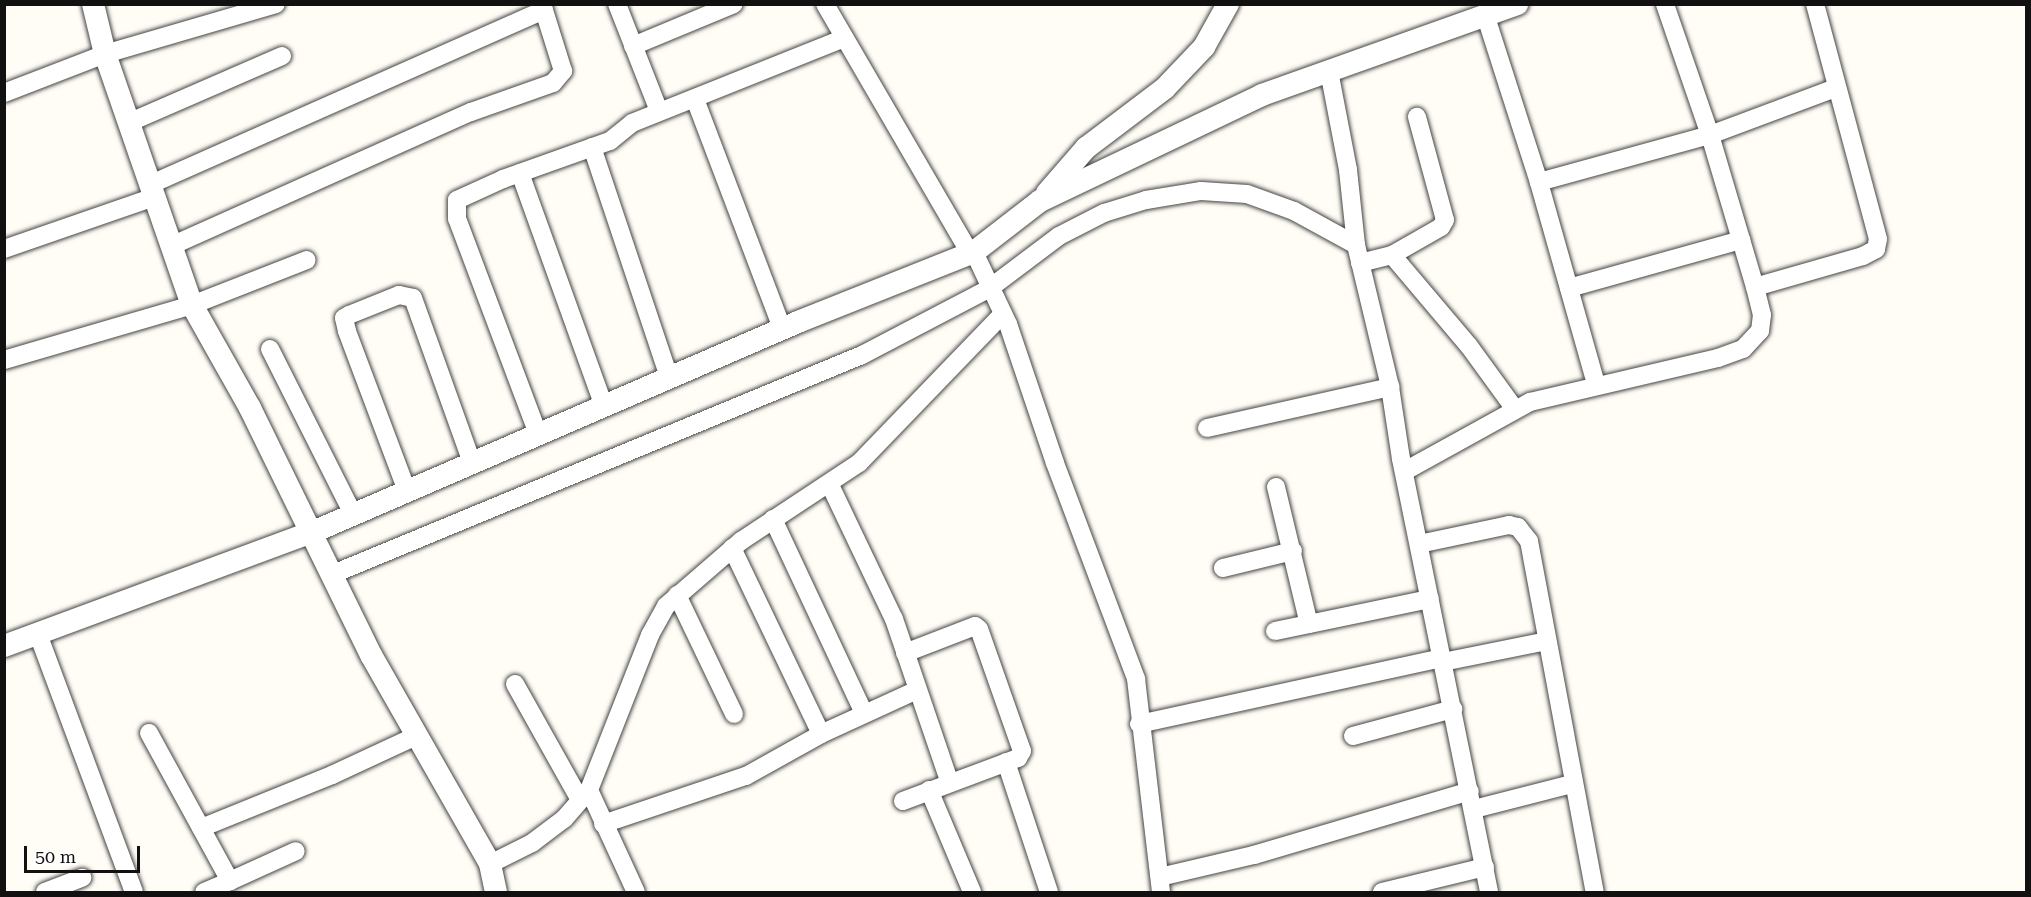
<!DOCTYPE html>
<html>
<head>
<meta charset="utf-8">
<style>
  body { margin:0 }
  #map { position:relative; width:2031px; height:897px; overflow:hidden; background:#fffdf5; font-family:"Roboto Serif",serif }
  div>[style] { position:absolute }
  .roads { filter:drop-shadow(0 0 2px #444) drop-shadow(0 0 2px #444) }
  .minor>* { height:18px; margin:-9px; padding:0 9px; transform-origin:9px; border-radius:9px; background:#fff }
  .tertiary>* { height:22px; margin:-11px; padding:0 11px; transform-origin:11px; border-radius:11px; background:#fff }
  span { translate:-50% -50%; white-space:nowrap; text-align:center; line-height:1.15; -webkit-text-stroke:6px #fff; paint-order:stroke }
  .frame { position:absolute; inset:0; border:6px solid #111; pointer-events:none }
  .scale { position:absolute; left:24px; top:846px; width:116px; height:27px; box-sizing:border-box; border:3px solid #111; border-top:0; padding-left:8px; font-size:18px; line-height:21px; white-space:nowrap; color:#111; -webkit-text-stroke:4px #fff; paint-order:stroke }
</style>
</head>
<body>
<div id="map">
  <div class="roads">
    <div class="minor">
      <i style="left:617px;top:4px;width:115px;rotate:68.6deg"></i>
      <i style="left:825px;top:4px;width:288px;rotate:59.8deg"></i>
      <i style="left:1485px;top:14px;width:176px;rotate:72.2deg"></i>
      <i style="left:633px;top:46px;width:109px;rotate:-22.6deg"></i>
      <i style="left:1329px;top:71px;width:101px;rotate:79.1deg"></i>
      <i style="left:1348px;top:170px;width:75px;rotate:83.9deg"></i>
      <i style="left:4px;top:93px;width:108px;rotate:-21.1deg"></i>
      <i style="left:105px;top:54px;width:178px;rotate:-16.3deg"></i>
      <i style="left:695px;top:99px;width:245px;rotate:69.2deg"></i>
      <i style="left:128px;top:123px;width:168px;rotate:-23.5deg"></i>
      <i style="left:592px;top:147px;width:243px;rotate:71.5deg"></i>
      <i style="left:520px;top:173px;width:248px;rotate:70.2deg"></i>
      <i style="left:149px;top:185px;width:432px;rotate:-23.9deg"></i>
      <i style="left:171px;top:246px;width:329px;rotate:-24.1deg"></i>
      <i style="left:471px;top:112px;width:87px;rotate:-19.5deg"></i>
      <i style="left:553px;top:83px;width:16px;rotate:-50deg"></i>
      <i style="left:563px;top:71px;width:70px;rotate:-107.4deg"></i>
      <i style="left:4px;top:249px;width:159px;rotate:-19.1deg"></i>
      <i style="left:974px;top:252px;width:80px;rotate:64.7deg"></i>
      <i style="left:1008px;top:324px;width:147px;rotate:71.3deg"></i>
      <i style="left:1055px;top:463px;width:231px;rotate:69.4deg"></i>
      <i style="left:1136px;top:679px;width:214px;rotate:83.3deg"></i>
      <i style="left:1392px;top:255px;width:56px;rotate:-29.7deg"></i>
      <i style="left:1441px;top:227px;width:8px;rotate:-60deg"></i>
      <i style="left:1445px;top:220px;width:107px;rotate:-105.2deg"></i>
      <i style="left:1360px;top:263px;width:33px;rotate:-14deg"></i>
      <i style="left:1392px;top:255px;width:119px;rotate:49.8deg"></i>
      <i style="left:1469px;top:346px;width:77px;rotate:54deg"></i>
      <i style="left:1755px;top:287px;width:112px;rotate:-16deg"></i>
      <i style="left:1863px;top:256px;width:15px;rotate:-28deg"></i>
      <i style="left:1876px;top:249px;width:10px;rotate:-79deg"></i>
      <i style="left:1878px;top:239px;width:243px;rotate:-105deg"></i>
      <i style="left:1569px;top:288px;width:179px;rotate:-15.6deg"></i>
      <i style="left:270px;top:349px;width:185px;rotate:63.3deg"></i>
      <i style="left:4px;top:360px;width:196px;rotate:-16.3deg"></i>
      <i style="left:192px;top:305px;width:123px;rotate:-21.4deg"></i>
      <i style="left:1596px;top:384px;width:210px;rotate:-105.8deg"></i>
      <i style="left:1539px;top:182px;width:177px;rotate:-15.4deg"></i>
      <i style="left:1710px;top:135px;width:134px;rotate:-20.5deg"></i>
      <i style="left:1207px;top:428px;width:188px;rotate:-12.6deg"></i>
      <i style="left:538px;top:434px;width:230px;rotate:-110.6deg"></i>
      <i style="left:457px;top:219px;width:19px;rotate:-90deg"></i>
      <i style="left:457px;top:200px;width:51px;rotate:-24.5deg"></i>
      <i style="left:503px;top:179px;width:114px;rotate:-19.6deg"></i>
      <i style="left:610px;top:141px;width:28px;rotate:-39deg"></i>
      <i style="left:632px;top:123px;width:228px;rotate:-21.8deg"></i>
      <i style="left:1405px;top:471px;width:143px;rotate:-28.9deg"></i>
      <i style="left:1530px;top:402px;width:193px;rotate:-13.2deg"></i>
      <i style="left:1718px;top:358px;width:27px;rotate:-20deg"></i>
      <i style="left:1743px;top:349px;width:25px;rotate:-47deg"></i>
      <i style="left:1760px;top:331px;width:16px;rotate:-83deg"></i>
      <i style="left:1762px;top:315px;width:29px;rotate:-104deg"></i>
      <i style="left:1755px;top:287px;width:159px;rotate:-106.5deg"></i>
      <i style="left:1710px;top:135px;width:139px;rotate:-109deg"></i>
      <i style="left:830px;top:485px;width:148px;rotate:64.5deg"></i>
      <i style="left:894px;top:619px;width:171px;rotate:71.2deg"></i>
      <i style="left:1276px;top:487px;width:141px;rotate:76.5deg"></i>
      <i style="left:407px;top:491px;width:171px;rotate:-110.6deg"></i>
      <i style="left:347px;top:331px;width:13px;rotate:-103deg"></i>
      <i style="left:344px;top:318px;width:6px;rotate:-31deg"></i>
      <i style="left:349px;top:315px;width:54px;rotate:-21.8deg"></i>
      <i style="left:399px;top:295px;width:14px;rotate:12deg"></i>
      <i style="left:413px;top:298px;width:175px;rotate:70.3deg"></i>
      <i style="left:773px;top:519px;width:214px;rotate:64.9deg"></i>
      <i style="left:1419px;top:544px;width:92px;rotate:-11.9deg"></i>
      <i style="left:1509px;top:525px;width:9px;rotate:13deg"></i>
      <i style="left:1518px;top:527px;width:18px;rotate:52deg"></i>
      <i style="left:1529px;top:541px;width:357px;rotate:79.4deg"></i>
      <i style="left:732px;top:548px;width:206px;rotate:64.4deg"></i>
      <i style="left:1223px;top:568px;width:72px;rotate:-13.7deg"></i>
      <i style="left:333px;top:574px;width:573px;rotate:-22.49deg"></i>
      <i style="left:862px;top:355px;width:144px;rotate:-27.6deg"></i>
      <i style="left:990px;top:288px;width:86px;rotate:-37deg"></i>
      <i style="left:1059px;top:236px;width:51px;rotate:-27.1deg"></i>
      <i style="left:1104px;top:213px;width:44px;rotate:-17.2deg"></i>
      <i style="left:1146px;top:200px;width:56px;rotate:-9.3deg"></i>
      <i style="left:1201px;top:191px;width:46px;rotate:3.7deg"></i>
      <i style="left:1247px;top:194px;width:50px;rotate:19.9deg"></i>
      <i style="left:1294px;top:211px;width:71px;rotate:28.7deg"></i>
      <i style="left:1356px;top:245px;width:146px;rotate:76.5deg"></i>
      <i style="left:1390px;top:387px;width:73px;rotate:81.3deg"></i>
      <i style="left:1401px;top:459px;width:442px;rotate:78.5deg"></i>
      <i style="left:677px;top:595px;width:132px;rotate:64.4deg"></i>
      <i style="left:1275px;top:631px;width:158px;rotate:-11.7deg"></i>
      <i style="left:38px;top:634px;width:275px;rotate:69.6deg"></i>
      <i style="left:1443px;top:662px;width:106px;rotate:-11.4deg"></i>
      <i style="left:515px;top:684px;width:133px;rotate:60.7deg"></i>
      <i style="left:1139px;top:724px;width:310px;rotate:-12.3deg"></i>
      <i style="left:149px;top:733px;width:169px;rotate:61.3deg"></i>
      <i style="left:230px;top:881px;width:28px;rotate:157deg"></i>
      <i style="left:1353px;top:736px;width:104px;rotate:-15.1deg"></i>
      <i style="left:1006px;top:762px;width:137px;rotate:71.7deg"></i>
      <i style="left:589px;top:790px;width:112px;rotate:65.3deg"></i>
      <i style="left:929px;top:790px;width:111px;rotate:67.1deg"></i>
      <i style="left:903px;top:801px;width:123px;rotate:-20.5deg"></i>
      <i style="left:1018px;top:758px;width:8px;rotate:-60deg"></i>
      <i style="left:1022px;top:751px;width:129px;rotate:-109.4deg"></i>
      <i style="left:979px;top:629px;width:5px;rotate:-143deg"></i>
      <i style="left:975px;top:626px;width:75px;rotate:158.9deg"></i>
      <i style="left:1474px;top:809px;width:101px;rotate:-14.3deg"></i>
      <i style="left:603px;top:824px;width:151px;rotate:-18.6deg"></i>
      <i style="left:746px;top:776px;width:86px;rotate:-29.2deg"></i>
      <i style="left:821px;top:734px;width:106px;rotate:-24.6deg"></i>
      <i style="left:201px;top:828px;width:141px;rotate:-22deg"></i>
      <i style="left:332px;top:775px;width:95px;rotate:-24.9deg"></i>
      <i style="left:490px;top:864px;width:47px;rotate:-26.6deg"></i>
      <i style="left:532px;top:843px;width:40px;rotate:-37deg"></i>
      <i style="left:564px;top:819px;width:38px;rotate:-49deg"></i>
      <i style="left:589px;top:790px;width:167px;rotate:-68.5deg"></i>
      <i style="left:650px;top:635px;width:33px;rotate:-61deg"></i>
      <i style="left:666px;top:606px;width:99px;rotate:-40.9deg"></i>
      <i style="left:741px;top:541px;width:141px;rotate:-33.5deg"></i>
      <i style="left:859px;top:463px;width:207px;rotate:-46deg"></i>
      <i style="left:1160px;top:877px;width:97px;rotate:-13.2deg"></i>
      <i style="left:1254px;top:855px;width:225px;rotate:-16.5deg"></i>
      <i style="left:230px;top:881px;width:72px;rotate:-24.4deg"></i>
      <i style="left:45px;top:892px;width:40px;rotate:-21deg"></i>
      <i style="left:1382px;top:892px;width:106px;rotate:-13.6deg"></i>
    </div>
    <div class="tertiary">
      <i style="left:93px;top:4px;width:51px;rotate:76.5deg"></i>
      <i style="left:105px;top:54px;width:266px;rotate:70.9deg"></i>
      <i style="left:192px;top:305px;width:118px;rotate:60.6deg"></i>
      <i style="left:250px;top:408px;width:275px;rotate:63.9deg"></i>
      <i style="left:371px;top:655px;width:241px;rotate:60.3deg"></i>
      <i style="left:490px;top:864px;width:29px;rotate:78deg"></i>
      <i style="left:1047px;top:193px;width:60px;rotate:-49.1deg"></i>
      <i style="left:1086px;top:148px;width:99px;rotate:-37.2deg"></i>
      <i style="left:1165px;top:88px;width:57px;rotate:-46.4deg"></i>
      <i style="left:1204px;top:47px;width:49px;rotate:-60.8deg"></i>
      <i style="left:4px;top:646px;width:329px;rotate:-20.3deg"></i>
      <i style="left:313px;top:532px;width:529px;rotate:-23.41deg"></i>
      <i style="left:798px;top:322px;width:189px;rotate:-21.7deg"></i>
      <i style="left:974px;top:252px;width:83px;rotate:-37.7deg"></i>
      <i style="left:1040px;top:201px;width:246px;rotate:-25.5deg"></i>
      <i style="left:1262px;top:95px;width:271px;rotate:-19.6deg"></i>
    </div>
  </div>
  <div class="frame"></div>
  <div class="scale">50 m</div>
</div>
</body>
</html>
